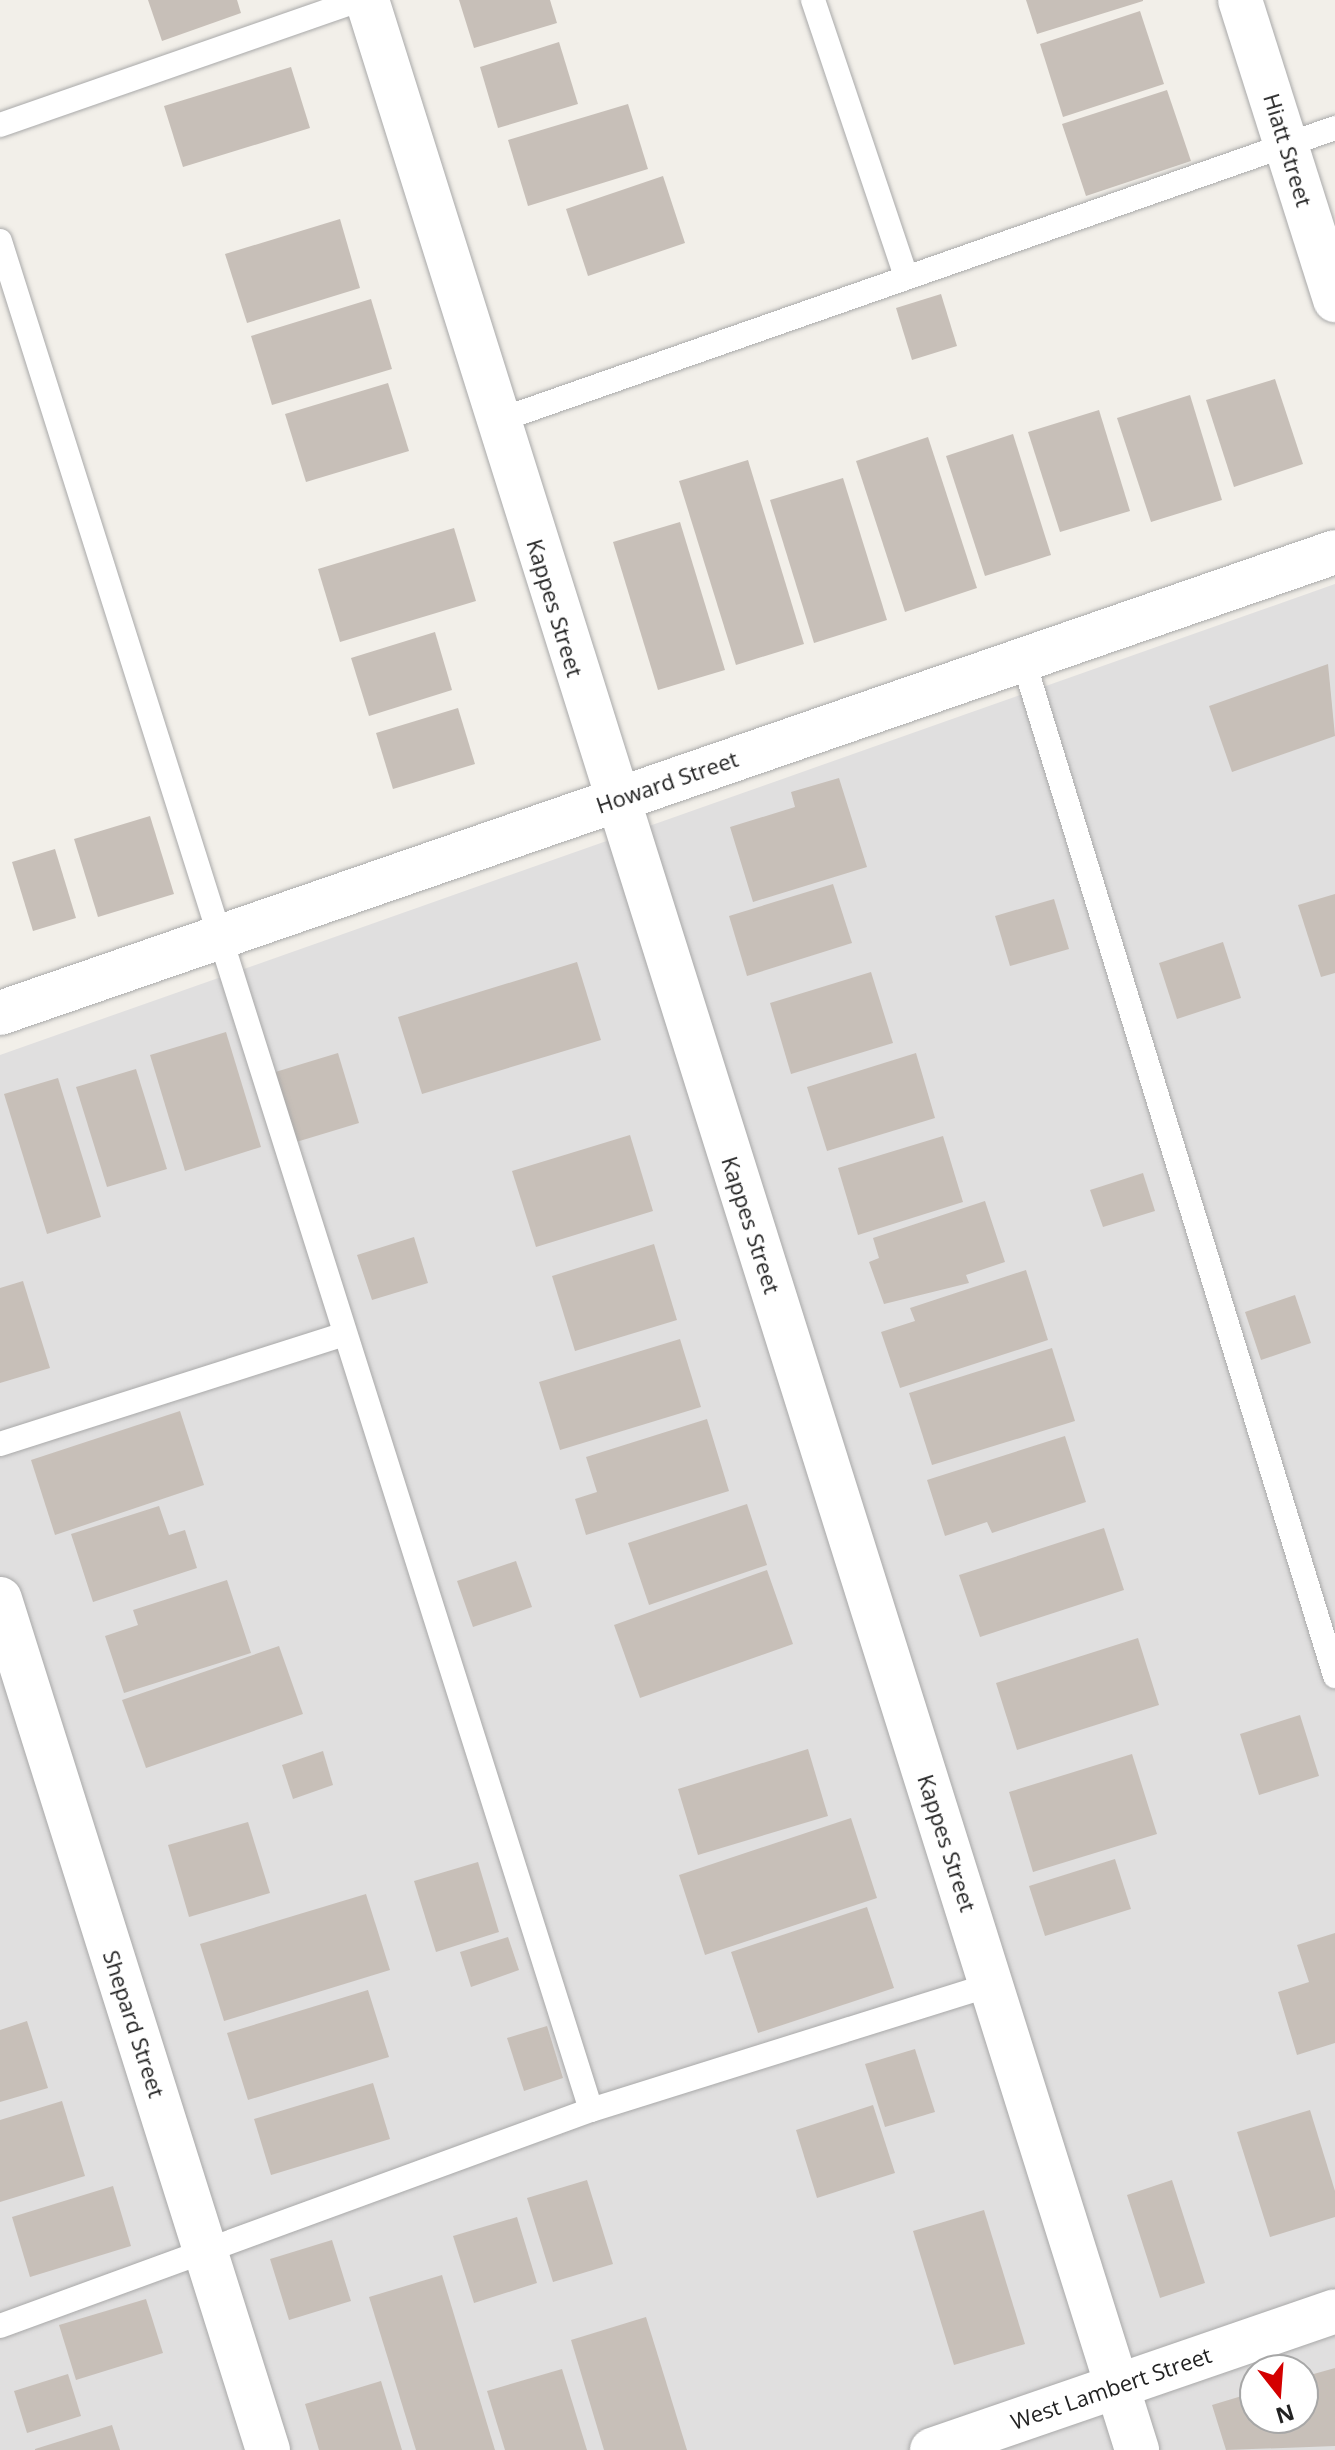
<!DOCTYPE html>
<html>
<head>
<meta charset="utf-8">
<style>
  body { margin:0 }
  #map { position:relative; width:1335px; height:2450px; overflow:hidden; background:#f2efe9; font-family:"Open Sans",sans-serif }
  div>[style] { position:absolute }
  .residential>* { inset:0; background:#e0dfdf }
  .building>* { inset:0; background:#c7bfb8 }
  .roads { filter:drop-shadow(0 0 2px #a9a9a9) drop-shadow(0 0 2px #a9a9a9) }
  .lane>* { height:24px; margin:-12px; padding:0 12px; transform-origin:12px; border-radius:12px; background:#fff }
  .street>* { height:44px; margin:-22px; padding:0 22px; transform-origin:22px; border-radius:22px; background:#fff }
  span { translate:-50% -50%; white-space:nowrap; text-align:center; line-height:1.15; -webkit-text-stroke:7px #fff; paint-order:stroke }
  .street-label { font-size:22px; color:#222 }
  .north { position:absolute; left:1239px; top:2354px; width:80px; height:80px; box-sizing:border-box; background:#fff; border:2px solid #a7a7a7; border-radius:50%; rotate:163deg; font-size:22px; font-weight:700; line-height:32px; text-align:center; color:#222 }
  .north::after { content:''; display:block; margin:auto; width:28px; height:36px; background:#d40000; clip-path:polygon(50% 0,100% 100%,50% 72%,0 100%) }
</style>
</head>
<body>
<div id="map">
  <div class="residential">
    <i style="clip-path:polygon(evenodd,1335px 584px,1335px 2450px,0 2450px,0 1055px,1335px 584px,1255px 2370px,1303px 2370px,1303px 2418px,1255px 2418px,1255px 2370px)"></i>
  </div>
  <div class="building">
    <i style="clip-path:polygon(148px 0,237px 0,241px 13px,162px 41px)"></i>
    <i style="clip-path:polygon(459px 0,550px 0,557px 23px,474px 48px)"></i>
    <i style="clip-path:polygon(1026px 0,1143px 0,1143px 1px,1037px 34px)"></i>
    <i style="clip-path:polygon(1140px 11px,1164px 84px,1063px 117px,1040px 44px)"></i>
    <i style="clip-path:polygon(559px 42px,578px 104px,498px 128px,480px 67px)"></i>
    <i style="clip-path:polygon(291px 67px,310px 128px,183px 167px,164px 106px)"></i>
    <i style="clip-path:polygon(1167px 90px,1191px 161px,1086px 196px,1062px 124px)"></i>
    <i style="clip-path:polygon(628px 104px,648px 169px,528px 206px,508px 140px)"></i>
    <i style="clip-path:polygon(663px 176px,685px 243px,588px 276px,566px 209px)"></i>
    <i style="clip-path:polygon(340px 219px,360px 288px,247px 323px,225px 254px)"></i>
    <i style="clip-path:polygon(941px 294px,957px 346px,912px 360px,896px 308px)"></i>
    <i style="clip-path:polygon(371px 299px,392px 369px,272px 405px,251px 336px)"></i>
    <i style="clip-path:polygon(1275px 379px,1303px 464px,1234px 487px,1206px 400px)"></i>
    <i style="clip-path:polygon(388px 383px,409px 451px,306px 482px,285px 414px)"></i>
    <i style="clip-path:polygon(1190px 395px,1222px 500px,1151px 522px,1117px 418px)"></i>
    <i style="clip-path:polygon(1099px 410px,1130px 511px,1060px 532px,1028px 432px)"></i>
    <i style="clip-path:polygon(1013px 434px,1051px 555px,985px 576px,946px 456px)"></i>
    <i style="clip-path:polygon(928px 437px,977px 588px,905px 612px,856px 461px)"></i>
    <i style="clip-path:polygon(748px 460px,804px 644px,736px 665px,679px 481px)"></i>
    <i style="clip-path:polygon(843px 478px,887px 620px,814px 643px,770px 500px)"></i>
    <i style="clip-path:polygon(680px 522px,725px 670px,658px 690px,613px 542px)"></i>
    <i style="clip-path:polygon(454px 528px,476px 601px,340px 642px,318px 569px)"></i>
    <i style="clip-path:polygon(435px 632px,452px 690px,369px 716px,351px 658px)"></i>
    <i style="clip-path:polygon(1328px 664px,1335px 736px,1232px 772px,1209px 706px)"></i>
    <i style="clip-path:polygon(458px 708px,475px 764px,393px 789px,376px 733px)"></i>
    <i style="clip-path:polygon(839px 778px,867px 867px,753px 902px,730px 827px,795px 807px,791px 792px)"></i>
    <i style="clip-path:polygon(150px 816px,174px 894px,98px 917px,74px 839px)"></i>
    <i style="clip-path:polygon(55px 849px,76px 918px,33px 931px,12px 862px)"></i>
    <i style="clip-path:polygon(833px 884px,852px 943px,747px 976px,729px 916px)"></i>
    <i style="clip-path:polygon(1335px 894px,1335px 973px,1321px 977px,1298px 905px)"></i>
    <i style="clip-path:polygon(1054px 899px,1069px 949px,1010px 966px,995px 916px)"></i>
    <i style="clip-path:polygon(1223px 942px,1241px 998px,1177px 1019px,1159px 963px)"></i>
    <i style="clip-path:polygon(577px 962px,601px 1040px,422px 1094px,398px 1017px)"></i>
    <i style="clip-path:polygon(871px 972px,893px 1043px,791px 1074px,770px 1003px)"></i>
    <i style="clip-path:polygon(226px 1032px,261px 1147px,185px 1171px,150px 1055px)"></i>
    <i style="clip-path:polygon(338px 1053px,359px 1123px,293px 1143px,272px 1073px)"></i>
    <i style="clip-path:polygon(916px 1053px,935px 1118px,827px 1151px,807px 1087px)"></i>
    <i style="clip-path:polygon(136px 1069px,167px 1169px,107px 1187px,76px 1087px)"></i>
    <i style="clip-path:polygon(58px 1078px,101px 1217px,47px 1234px,4px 1094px)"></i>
    <i style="clip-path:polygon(630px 1135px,653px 1211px,536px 1247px,512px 1171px)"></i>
    <i style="clip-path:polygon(943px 1136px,963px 1202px,858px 1235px,838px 1168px)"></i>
    <i style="clip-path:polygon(1143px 1173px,1155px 1211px,1103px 1227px,1090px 1190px)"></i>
    <i style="clip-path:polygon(985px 1201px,1005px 1262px,966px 1275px,969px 1283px,884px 1304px,869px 1262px,879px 1258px,873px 1238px)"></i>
    <i style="clip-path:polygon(414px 1237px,428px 1283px,372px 1300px,357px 1255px)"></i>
    <i style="clip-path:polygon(654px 1244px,677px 1320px,575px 1351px,552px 1276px)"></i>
    <i style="clip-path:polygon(1026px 1270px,1048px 1340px,900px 1388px,881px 1332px,915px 1321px,910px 1308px)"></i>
    <i style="clip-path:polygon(23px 1281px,50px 1368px,0 1383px,0 1288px)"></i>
    <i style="clip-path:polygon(1295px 1295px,1311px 1343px,1261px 1360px,1245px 1312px)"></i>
    <i style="clip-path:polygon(680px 1339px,701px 1407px,560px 1450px,539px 1382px)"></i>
    <i style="clip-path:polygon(1052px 1348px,1075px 1421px,932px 1465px,909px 1393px)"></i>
    <i style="clip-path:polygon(180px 1411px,204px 1485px,55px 1535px,31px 1460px)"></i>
    <i style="clip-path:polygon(707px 1419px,729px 1491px,586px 1535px,575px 1499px,597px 1492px,586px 1457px)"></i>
    <i style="clip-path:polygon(1065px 1436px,1086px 1502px,992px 1533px,987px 1522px,945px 1536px,927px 1480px)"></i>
    <i style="clip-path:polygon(747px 1504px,767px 1565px,649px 1605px,628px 1543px)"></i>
    <i style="clip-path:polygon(159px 1506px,169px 1535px,185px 1530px,197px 1568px,93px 1602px,71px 1534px)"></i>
    <i style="clip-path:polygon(1104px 1528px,1124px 1590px,980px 1637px,959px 1575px)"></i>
    <i style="clip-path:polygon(516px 1561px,532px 1607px,473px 1627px,457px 1581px)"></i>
    <i style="clip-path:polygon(767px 1570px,793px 1644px,640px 1698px,614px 1625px)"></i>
    <i style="clip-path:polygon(227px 1580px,251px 1653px,124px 1693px,105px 1636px,138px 1625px,133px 1610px)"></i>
    <i style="clip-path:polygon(1138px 1638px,1159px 1705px,1017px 1750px,996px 1683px)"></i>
    <i style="clip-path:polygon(279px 1646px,303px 1714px,146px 1768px,122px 1700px)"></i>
    <i style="clip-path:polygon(1300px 1715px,1319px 1776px,1259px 1795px,1240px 1734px)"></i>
    <i style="clip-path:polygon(808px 1749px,828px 1816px,698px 1855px,678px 1789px)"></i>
    <i style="clip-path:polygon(323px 1751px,333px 1785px,293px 1799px,282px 1765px)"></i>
    <i style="clip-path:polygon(1132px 1754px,1157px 1834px,1033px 1872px,1009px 1792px)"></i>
    <i style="clip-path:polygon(851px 1818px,877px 1898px,705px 1955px,679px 1875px)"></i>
    <i style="clip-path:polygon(248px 1822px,270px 1893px,189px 1917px,168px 1845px)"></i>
    <i style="clip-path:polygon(1115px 1859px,1131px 1909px,1045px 1936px,1029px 1886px)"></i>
    <i style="clip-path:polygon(478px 1862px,499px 1932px,436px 1952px,414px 1881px)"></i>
    <i style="clip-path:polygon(366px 1894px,390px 1970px,224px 2021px,200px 1944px)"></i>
    <i style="clip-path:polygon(867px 1907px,894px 1988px,758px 2033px,731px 1952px)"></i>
    <i style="clip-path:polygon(1335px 1933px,1335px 2043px,1297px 2055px,1278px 1992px,1309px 1982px,1297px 1945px)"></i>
    <i style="clip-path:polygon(508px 1937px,519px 1970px,471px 1987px,460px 1952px)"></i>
    <i style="clip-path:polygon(368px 1990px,389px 2057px,248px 2100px,227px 2033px)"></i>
    <i style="clip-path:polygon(27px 2021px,48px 2088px,0 2102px,0 2030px)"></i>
    <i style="clip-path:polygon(547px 2026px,563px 2078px,524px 2091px,507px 2038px)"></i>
    <i style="clip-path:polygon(915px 2049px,935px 2112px,885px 2127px,865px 2064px)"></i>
    <i style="clip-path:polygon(373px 2083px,390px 2139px,271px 2175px,254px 2119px)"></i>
    <i style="clip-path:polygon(62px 2101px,85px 2176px,0 2202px,0 2120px)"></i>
    <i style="clip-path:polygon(873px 2105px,895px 2173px,817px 2198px,796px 2130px)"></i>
    <i style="clip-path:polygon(1310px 2110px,1335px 2191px,1335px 2217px,1270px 2237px,1237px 2132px)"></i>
    <i style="clip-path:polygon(587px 2180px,613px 2264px,553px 2282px,527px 2198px)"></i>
    <i style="clip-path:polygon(1172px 2180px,1205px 2283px,1160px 2298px,1127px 2195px)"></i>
    <i style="clip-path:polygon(113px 2186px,131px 2246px,30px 2277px,12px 2217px)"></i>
    <i style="clip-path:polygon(984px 2210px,1025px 2344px,954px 2365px,913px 2231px)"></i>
    <i style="clip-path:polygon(517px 2217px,537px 2283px,474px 2303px,453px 2236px)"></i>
    <i style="clip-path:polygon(332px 2240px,351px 2301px,289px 2320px,270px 2259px)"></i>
    <i style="clip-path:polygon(442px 2275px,495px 2450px,416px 2450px,369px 2297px)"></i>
    <i style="clip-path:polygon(146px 2299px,163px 2353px,76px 2380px,59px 2325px)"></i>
    <i style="clip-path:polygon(646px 2317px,687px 2450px,604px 2450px,571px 2340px)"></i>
    <i style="clip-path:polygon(1335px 2368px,1335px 2446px,1226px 2450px,1212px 2405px,1255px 2392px,1255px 2418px,1303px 2418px,1303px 2377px)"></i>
    <i style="clip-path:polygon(562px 2369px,587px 2450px,505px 2450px,487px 2391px)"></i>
    <i style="clip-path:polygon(68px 2374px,81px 2416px,27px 2433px,14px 2391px)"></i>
    <i style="clip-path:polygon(381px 2381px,402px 2450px,319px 2450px,305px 2404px)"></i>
    <i style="clip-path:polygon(112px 2425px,120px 2450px,35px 2450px,35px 2449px)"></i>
  </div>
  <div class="roads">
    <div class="lane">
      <i style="left:813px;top:0;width:292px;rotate:71.4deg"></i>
      <i style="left:0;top:125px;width:379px;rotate:-19.2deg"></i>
      <i style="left:0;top:241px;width:1960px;rotate:72.45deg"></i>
      <i style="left:497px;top:421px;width:888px;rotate:-19.27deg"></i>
      <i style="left:1023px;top:659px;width:1064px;rotate:72.94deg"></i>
      <i style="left:0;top:1444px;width:359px;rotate:-17.7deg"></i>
      <i style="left:0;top:2326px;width:629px;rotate:-20.08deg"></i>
      <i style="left:591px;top:2110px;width:419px;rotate:-17.4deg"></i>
    </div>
    <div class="street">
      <i style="left:367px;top:0;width:2568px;rotate:72.55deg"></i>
      <i style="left:1240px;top:0;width:315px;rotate:72.4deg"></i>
      <i style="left:0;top:1013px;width:1412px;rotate:-19.05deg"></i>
      <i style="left:0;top:1599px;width:892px;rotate:72.52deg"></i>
      <i style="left:932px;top:2450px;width:426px;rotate:-19deg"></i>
    </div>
  </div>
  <div class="street-label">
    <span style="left:1288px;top:150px;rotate:73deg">Hiatt Street</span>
    <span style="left:555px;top:608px;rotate:73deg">Kappes Street</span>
    <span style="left:667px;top:782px;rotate:-19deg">Howard Street</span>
    <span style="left:751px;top:1225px;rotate:72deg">Kappes Street</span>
    <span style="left:947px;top:1843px;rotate:72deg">Kappes Street</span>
    <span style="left:134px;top:2024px;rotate:72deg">Shepard Street</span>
    <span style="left:1111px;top:2388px;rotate:-19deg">West Lambert Street</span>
  </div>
  <div class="north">N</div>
</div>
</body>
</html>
